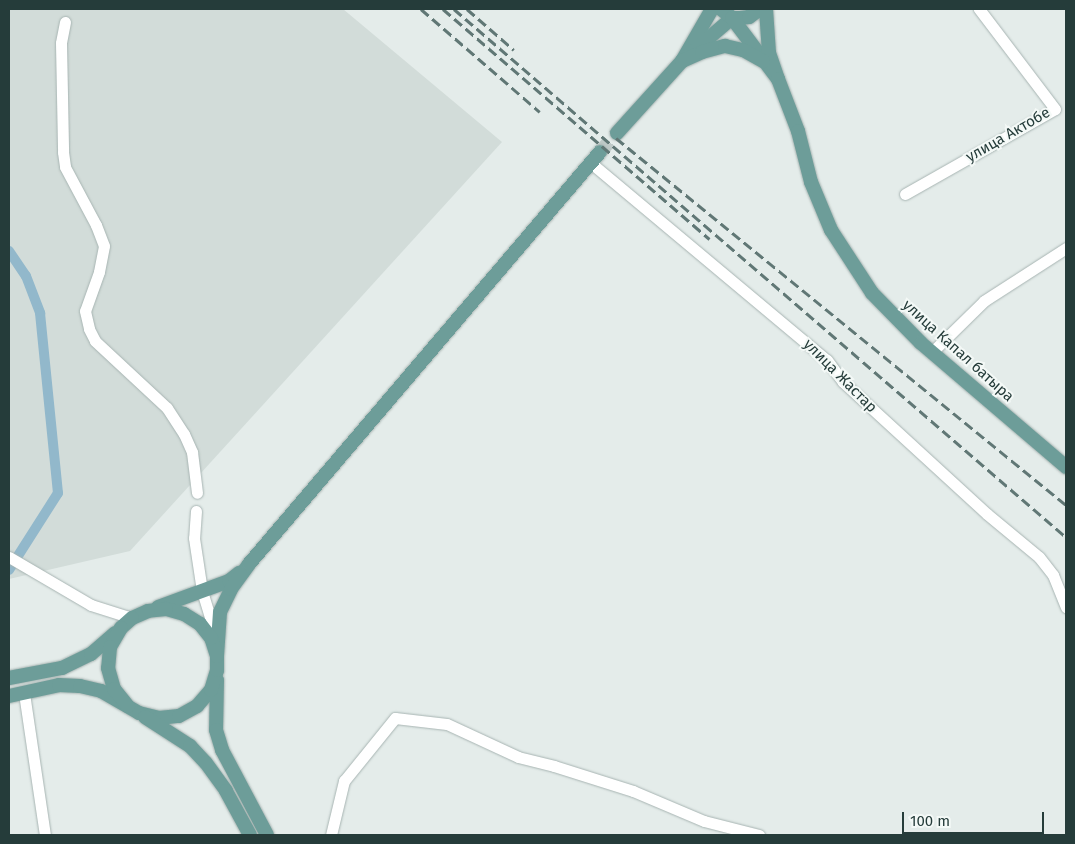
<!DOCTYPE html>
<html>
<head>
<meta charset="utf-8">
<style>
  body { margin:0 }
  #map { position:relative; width:1075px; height:844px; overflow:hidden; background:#e4ecea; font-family:"Fira Sans",sans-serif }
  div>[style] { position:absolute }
  .built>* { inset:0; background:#d2dcd9 }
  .canal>* { height:10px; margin:-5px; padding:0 5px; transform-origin:5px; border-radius:5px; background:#92b8cb }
  .major-tunnel>* { height:14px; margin-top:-7px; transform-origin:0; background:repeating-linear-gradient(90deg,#bec9c7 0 14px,transparent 0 21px) }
  .roads { filter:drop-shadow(0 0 1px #a7b4b2) drop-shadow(0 0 1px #a7b4b2) }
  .minor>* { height:11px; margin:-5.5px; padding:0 5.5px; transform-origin:5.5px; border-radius:5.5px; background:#fff }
  .major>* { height:14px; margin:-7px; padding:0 7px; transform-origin:7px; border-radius:7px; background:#6d9d99 }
  .rail>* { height:3px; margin-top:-1.5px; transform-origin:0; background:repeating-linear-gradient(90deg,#607775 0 10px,transparent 0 15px) }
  span { translate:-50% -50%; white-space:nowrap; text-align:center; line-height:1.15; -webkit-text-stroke:4px #f4f9f7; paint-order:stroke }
  .street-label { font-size:15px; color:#253c3a }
  .frame { position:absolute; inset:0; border:10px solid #253c3a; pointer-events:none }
  .scale { position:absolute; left:902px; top:812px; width:142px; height:22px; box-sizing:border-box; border:2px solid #253c3a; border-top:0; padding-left:6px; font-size:15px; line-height:18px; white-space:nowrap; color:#253c3a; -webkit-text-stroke:4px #f4f9f7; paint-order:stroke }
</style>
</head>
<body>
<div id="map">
  <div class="built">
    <i style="clip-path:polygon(9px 9px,343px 9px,502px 142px,130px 551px,9px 579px)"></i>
  </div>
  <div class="canal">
    <i style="left:9px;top:251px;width:30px;rotate:56deg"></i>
    <i style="left:26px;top:276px;width:40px;rotate:69deg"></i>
    <i style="left:40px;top:313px;width:181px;rotate:84.3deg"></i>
    <i style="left:58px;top:493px;width:91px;rotate:122.5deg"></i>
  </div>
  <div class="major-tunnel">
    <i style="left:600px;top:152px;width:25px;rotate:-48deg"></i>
  </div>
  <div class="roads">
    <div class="minor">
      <i style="left:65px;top:22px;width:21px;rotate:101deg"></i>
      <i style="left:61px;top:43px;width:109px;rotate:88.9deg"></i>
      <i style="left:63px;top:152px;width:15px;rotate:82deg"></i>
      <i style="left:65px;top:167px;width:66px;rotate:61.9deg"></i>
      <i style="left:96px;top:225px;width:22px;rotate:69deg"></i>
      <i style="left:104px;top:246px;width:26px;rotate:101deg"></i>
      <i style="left:99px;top:272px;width:41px;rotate:109.7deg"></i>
      <i style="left:85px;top:311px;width:18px;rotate:77deg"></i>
      <i style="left:89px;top:329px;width:13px;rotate:63deg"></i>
      <i style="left:95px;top:341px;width:98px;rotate:42.9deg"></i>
      <i style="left:167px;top:408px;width:31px;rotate:57deg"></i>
      <i style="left:184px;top:434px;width:20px;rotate:66deg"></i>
      <i style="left:192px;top:452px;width:41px;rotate:83deg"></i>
      <i style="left:591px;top:163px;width:307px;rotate:39.9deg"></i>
      <i style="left:827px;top:360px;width:27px;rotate:54deg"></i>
      <i style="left:843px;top:382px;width:195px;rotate:42.5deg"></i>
      <i style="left:987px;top:514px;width:67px;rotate:39.6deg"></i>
      <i style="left:1039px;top:557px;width:23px;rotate:52deg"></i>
      <i style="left:1053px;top:575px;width:35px;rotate:68deg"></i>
      <i style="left:905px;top:194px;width:172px;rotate:-29.5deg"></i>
      <i style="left:1055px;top:109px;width:126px;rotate:-127.2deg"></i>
      <i style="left:932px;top:352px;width:73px;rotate:-44.4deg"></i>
      <i style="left:984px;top:301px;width:98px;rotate:-32.9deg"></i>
      <i style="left:196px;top:511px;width:27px;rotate:94deg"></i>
      <i style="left:194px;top:538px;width:54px;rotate:81.4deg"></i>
      <i style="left:202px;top:591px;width:37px;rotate:73deg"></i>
      <i style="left:213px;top:626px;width:13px;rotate:90deg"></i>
      <i style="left:9px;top:557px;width:95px;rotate:30.3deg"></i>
      <i style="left:91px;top:605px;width:43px;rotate:17.6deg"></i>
      <i style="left:24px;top:693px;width:144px;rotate:81.6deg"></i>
      <i style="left:331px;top:835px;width:56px;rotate:-76.5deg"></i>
      <i style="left:344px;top:781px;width:81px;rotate:-51deg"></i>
      <i style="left:395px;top:718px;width:52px;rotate:6.6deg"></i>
      <i style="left:447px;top:724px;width:78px;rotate:24.9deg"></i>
      <i style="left:518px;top:757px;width:37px;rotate:14deg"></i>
      <i style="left:554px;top:766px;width:83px;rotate:17.6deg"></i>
      <i style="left:633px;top:791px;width:77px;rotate:22.9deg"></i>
      <i style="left:704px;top:821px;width:57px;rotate:14.3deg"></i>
    </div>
    <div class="major">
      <i style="left:712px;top:9px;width:60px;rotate:120deg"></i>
      <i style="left:682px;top:61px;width:66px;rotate:-40.7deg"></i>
      <i style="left:721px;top:9px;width:14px;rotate:39deg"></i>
      <i style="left:732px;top:18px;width:8px"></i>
      <i style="left:740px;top:18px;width:9px;rotate:-6deg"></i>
      <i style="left:749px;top:17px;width:14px;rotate:-36deg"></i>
      <i style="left:732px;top:18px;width:76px;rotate:53deg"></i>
      <i style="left:778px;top:79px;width:28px;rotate:-109deg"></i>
      <i style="left:769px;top:53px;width:44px;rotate:-93.9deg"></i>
      <i style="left:778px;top:79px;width:56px;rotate:69deg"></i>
      <i style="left:798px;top:131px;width:53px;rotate:75.7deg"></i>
      <i style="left:811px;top:182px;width:52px;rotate:67.4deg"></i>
      <i style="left:831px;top:230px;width:75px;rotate:56.9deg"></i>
      <i style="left:872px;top:293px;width:70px;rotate:45.6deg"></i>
      <i style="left:921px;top:343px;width:191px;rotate:40.5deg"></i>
      <i style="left:617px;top:133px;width:97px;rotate:-47.9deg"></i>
      <i style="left:682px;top:61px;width:22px;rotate:-24deg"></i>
      <i style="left:702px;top:52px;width:24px;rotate:-15deg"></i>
      <i style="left:725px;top:46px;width:18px;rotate:13deg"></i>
      <i style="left:743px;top:50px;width:23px;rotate:29deg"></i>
      <i style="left:158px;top:607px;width:76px;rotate:-20.1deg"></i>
      <i style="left:229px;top:581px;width:13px;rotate:-39deg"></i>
      <i style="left:217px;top:656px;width:44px;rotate:-86.1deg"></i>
      <i style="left:220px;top:612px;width:25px;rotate:-64deg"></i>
      <i style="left:231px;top:589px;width:31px;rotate:-54deg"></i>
      <i style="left:249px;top:564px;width:541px;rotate:-49.57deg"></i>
      <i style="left:9px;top:678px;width:54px;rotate:-10.7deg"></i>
      <i style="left:62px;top:668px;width:32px;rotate:-26deg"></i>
      <i style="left:91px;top:654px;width:32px;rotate:-41deg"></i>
      <i style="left:217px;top:680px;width:50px;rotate:91.1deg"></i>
      <i style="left:216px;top:730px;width:21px;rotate:73deg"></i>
      <i style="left:222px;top:750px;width:96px;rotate:62.1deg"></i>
      <i style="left:9px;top:696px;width:51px;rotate:-12.4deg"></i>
      <i style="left:59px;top:685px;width:21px;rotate:3deg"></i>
      <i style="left:80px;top:686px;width:22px;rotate:13deg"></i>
      <i style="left:101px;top:691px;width:44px;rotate:30.1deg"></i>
      <i style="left:139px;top:713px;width:21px;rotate:14deg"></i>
      <i style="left:159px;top:718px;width:20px;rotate:-6deg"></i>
      <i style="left:179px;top:716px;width:21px;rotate:-29deg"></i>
      <i style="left:197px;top:706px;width:21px;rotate:-49deg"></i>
      <i style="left:211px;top:690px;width:21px;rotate:-73deg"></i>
      <i style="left:217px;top:670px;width:14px;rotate:-90deg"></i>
      <i style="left:217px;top:656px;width:19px;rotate:-108deg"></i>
      <i style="left:211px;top:638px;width:18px;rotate:-128deg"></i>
      <i style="left:200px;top:624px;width:19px;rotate:-148deg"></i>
      <i style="left:184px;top:614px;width:19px;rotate:-164deg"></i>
      <i style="left:166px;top:609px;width:18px;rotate:174deg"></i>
      <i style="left:148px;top:611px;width:17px;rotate:156deg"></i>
      <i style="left:132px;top:618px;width:15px;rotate:138deg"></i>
      <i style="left:121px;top:628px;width:22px;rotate:120deg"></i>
      <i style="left:110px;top:647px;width:21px;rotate:95deg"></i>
      <i style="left:108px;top:668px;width:22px;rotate:74deg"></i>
      <i style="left:114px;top:689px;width:22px;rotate:51deg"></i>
      <i style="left:145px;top:717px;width:54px;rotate:32.8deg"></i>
      <i style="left:190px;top:746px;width:23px;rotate:47deg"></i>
      <i style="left:206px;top:763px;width:34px;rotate:54deg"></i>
      <i style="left:226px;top:791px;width:50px;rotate:61.4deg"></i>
    </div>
  </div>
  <div class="rail">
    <i style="left:421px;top:9px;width:157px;rotate:40.9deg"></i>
    <i style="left:443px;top:9px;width:352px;rotate:40.8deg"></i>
    <i style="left:454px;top:9px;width:808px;rotate:40.79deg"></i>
    <i style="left:467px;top:9px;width:62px;rotate:41.1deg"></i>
    <i style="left:616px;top:138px;width:581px;rotate:39.2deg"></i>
  </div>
  <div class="street-label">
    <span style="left:1008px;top:135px;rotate:-30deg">улица Актобе</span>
    <span style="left:958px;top:351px;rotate:42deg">улица Капал батыра</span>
    <span style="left:840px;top:376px;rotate:45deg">улица Жастар</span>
  </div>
  <div class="frame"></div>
  <div class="scale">100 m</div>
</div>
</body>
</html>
